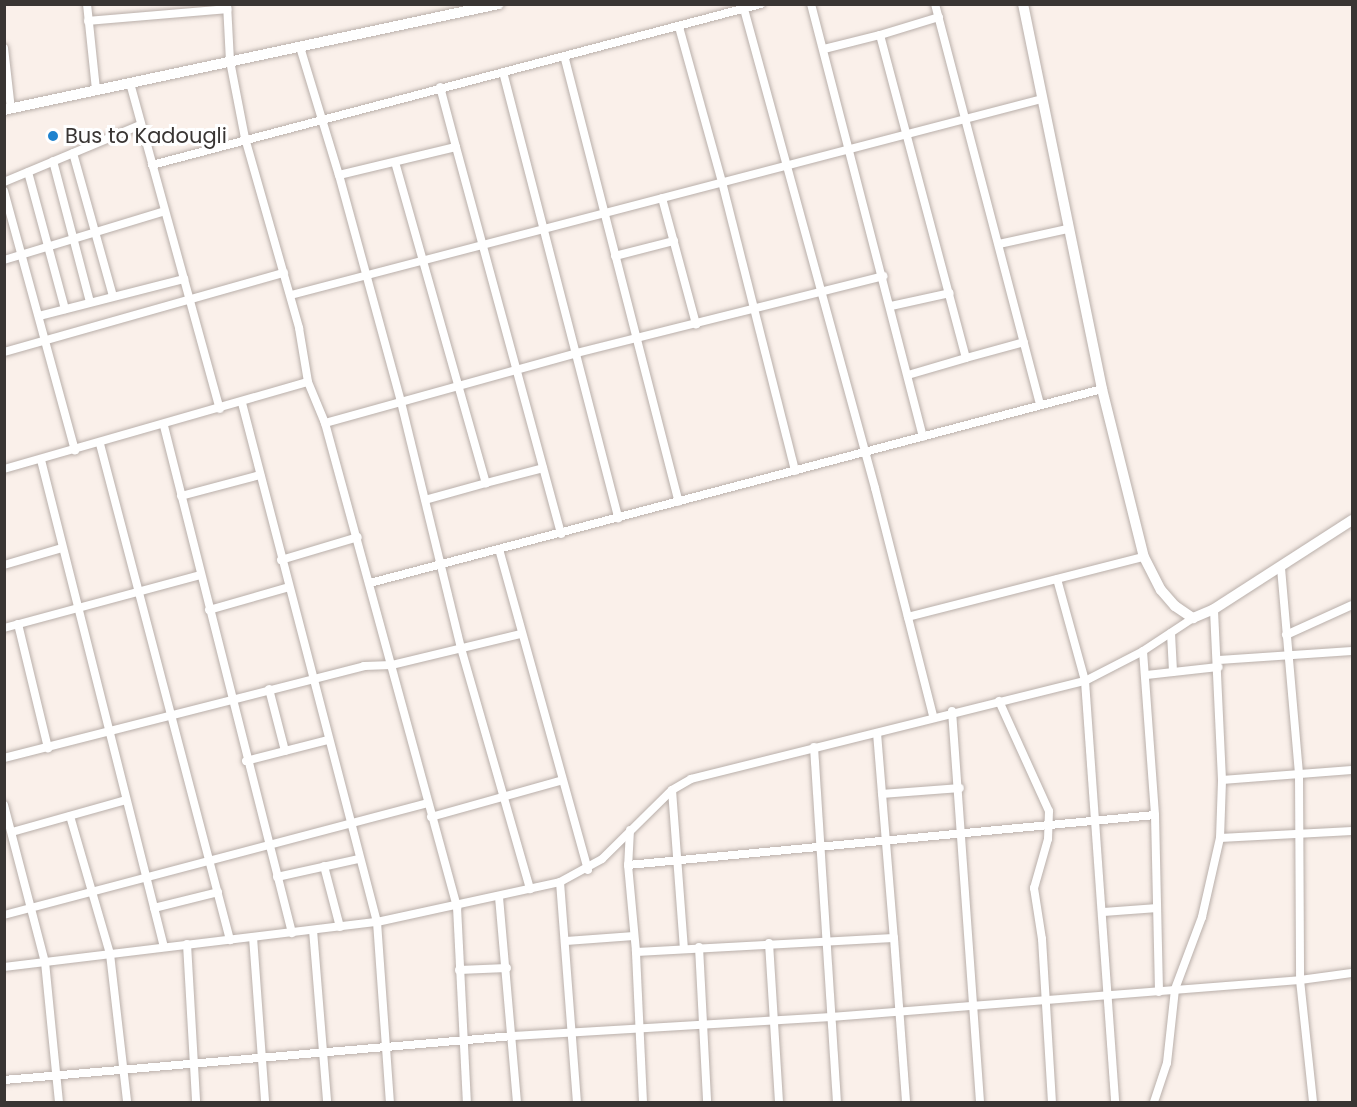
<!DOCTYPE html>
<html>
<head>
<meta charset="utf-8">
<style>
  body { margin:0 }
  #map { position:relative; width:1357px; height:1107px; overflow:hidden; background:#faf0ea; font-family:Poppins,sans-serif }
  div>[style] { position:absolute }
  .roads { filter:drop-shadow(0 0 2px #b9afaa) drop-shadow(0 0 2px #b9afaa) }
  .street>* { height:8px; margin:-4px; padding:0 4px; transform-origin:4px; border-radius:4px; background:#fff }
  .secondary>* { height:10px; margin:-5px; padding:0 5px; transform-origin:5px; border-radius:5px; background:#fff }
  .dots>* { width:16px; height:16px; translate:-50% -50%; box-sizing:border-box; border:3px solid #fff; border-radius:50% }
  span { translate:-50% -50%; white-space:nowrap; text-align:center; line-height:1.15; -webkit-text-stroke:6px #fff; paint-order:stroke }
  .poi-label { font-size:21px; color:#393533 }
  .left { translate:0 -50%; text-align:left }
  .frame { position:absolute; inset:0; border:6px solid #393533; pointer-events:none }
</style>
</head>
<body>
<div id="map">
  <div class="roads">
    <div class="street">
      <i style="left:87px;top:4px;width:86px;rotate:84deg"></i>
      <i style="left:227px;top:4px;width:57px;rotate:87deg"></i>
      <i style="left:230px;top:61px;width:78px;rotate:79deg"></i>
      <i style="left:245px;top:138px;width:198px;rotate:74.1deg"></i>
      <i style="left:299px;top:328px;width:55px;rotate:80.5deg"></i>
      <i style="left:308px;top:382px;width:44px;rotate:67.5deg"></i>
      <i style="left:325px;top:423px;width:502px;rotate:74.74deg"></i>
      <i style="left:457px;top:907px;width:195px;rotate:87.1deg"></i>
      <i style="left:811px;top:4px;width:447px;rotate:75.5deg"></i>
      <i style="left:935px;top:4px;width:414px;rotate:75.3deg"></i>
      <i style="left:744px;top:9px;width:497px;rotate:74.7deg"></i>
      <i style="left:875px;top:488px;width:235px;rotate:75.7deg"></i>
      <i style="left:939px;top:17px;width:62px;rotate:163deg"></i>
      <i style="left:880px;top:35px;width:334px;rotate:75.1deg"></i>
      <i style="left:966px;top:358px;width:60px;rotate:-15.4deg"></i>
      <i style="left:88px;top:21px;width:140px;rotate:-4.9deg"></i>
      <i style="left:679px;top:27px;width:161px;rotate:74.5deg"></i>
      <i style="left:722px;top:182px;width:298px;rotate:75.8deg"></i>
      <i style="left:300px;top:47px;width:134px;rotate:73.1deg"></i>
      <i style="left:339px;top:175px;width:120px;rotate:-13.5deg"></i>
      <i style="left:456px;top:147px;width:62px;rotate:-104.9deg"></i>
      <i style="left:4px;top:48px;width:61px;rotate:83.5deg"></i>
      <i style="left:824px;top:49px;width:58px;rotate:-14deg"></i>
      <i style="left:565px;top:59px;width:457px;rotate:75.6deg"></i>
      <i style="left:503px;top:72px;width:461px;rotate:75.5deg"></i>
      <i style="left:130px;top:83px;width:338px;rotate:74.6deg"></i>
      <i style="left:456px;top:147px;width:401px;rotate:74.8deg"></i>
      <i style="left:73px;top:153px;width:148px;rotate:74.4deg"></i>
      <i style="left:53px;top:161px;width:146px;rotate:75.3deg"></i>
      <i style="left:395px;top:162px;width:334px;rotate:74.2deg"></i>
      <i style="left:486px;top:483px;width:63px;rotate:164.4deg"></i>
      <i style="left:152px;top:165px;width:630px;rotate:-14.81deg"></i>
      <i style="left:28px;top:172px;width:142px;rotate:74.9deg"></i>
      <i style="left:339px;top:175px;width:235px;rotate:74.7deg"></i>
      <i style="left:401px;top:402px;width:253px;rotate:76.3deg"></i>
      <i style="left:461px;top:648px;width:251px;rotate:74deg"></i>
      <i style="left:4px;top:182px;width:147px;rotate:-22.7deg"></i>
      <i style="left:4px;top:191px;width:269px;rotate:74.7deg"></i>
      <i style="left:662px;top:198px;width:131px;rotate:74.9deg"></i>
      <i style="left:999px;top:244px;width:70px;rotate:-12.4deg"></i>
      <i style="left:615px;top:256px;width:61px;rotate:-14.3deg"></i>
      <i style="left:4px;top:260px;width:168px;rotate:-16.9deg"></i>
      <i style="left:291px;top:295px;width:776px;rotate:-14.63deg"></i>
      <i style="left:891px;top:306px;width:60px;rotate:-12.4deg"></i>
      <i style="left:39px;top:316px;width:150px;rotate:-14.3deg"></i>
      <i style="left:4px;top:352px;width:291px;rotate:-15.8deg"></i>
      <i style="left:908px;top:375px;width:60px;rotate:-16.3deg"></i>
      <i style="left:242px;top:403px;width:536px;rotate:75.42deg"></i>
      <i style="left:377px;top:922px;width:180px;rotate:85.9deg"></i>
      <i style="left:325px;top:423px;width:262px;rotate:-15.5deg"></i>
      <i style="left:577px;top:353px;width:316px;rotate:-14.1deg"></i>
      <i style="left:164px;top:426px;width:523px;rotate:75.83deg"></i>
      <i style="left:100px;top:444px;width:513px;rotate:75.31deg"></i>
      <i style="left:41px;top:460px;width:502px;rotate:75.83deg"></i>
      <i style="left:4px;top:469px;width:316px;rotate:-16deg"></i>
      <i style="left:486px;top:483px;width:59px;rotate:-14.7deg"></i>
      <i style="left:181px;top:496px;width:82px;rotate:-14.9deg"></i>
      <i style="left:499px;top:549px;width:333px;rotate:74.5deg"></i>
      <i style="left:281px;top:560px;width:80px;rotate:-16.6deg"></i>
      <i style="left:4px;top:565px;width:60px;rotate:-16.3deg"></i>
      <i style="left:1281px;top:568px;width:207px;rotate:85deg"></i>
      <i style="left:1299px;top:774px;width:206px;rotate:89.7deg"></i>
      <i style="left:1300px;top:980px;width:123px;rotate:83.9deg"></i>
      <i style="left:1057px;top:579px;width:106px;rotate:74.6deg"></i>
      <i style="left:1085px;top:681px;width:422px;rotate:85.9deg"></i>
      <i style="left:370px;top:583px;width:757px;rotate:-14.84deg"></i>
      <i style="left:209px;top:610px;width:83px;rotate:-16deg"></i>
      <i style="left:908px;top:617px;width:244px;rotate:-14.3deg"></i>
      <i style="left:18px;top:624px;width:128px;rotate:76.4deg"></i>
      <i style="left:4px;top:628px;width:203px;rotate:-15.1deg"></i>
      <i style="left:1171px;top:633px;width:39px;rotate:87deg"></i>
      <i style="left:1286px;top:635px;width:72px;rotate:-24.4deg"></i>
      <i style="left:1143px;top:651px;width:164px;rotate:85.8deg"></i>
      <i style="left:1155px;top:815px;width:177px;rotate:88.7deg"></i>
      <i style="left:1219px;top:660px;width:133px;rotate:-3.9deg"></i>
      <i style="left:1146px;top:675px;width:73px;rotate:-6.3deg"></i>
      <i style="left:269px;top:689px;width:64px;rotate:75.5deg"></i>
      <i style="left:999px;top:701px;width:121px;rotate:65.6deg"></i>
      <i style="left:1049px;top:811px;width:28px;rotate:92deg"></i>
      <i style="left:1048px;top:839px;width:51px;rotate:105.9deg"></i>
      <i style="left:1034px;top:888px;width:52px;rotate:81.1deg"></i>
      <i style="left:1042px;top:939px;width:163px;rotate:86.5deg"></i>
      <i style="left:952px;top:711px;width:392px;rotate:85.9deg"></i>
      <i style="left:877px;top:733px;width:206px;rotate:85.3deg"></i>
      <i style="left:814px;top:747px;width:356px;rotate:86.3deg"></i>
      <i style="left:4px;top:758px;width:372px;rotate:-14.3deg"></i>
      <i style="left:364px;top:666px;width:28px;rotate:-2deg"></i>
      <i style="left:392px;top:665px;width:132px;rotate:-13.6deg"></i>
      <i style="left:246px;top:761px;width:85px;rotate:-14.4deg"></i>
      <i style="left:1222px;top:780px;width:130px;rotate:-4.4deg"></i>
      <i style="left:672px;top:790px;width:158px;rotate:85.7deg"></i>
      <i style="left:882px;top:794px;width:78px;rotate:-4.4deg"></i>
      <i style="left:4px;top:805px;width:162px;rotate:75.4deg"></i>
      <i style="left:45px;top:962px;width:141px;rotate:84.3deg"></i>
      <i style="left:70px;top:816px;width:144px;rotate:73.8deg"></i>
      <i style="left:110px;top:954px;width:149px;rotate:83.4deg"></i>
      <i style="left:431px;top:817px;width:134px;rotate:-15.6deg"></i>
      <i style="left:630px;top:830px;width:35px;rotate:93deg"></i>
      <i style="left:628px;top:865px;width:87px;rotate:84.7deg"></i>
      <i style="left:12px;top:832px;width:118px;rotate:-15.7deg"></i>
      <i style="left:1220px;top:838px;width:132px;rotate:-3deg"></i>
      <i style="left:628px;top:865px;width:529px;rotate:-5.42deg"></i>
      <i style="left:324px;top:866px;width:63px;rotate:75.3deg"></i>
      <i style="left:277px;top:877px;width:84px;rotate:-12.4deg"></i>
      <i style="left:560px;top:882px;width:221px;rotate:85.6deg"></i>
      <i style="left:499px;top:897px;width:206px;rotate:85deg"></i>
      <i style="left:154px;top:908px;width:66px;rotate:-14deg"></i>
      <i style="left:1104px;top:912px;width:53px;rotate:-4.3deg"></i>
      <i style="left:4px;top:915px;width:438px;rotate:-14.8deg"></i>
      <i style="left:313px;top:930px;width:173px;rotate:85.3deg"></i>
      <i style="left:253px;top:937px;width:165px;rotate:85.8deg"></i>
      <i style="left:566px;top:941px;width:68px;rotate:-4.2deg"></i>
      <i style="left:769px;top:943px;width:159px;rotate:86.4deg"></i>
      <i style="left:187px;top:944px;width:158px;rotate:86.7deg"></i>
      <i style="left:699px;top:947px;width:155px;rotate:87deg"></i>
      <i style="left:4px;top:967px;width:376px;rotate:-6.9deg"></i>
      <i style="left:377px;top:922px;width:187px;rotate:-12.3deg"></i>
      <i style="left:560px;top:882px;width:48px;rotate:-28.7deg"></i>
      <i style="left:602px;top:859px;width:98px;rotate:-44.6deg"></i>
      <i style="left:672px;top:790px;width:22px;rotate:-30deg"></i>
      <i style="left:691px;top:779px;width:406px;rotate:-14deg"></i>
      <i style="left:1085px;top:681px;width:65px;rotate:-27.3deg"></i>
      <i style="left:1143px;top:651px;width:60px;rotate:-33.4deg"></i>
      <i style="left:459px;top:970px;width:48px;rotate:-2.4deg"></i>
      <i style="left:4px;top:1080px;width:511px;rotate:-4.94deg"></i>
      <i style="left:513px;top:1036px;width:319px;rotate:-3.4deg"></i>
      <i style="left:831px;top:1017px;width:470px;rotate:-4.5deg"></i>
      <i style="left:1300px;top:980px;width:52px;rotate:-7.7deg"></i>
      <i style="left:643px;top:1102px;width:150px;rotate:-92.7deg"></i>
      <i style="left:636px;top:952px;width:258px;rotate:-3.1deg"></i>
      <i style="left:894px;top:938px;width:164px;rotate:85.8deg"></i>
      <i style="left:1154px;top:1102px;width:41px;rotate:-71.6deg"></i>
      <i style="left:1167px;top:1063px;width:74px;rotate:-83.8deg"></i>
      <i style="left:1175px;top:989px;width:77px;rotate:-69.4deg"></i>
      <i style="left:1202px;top:917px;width:81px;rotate:-77.2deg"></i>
      <i style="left:1220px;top:838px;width:58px;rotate:-88deg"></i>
      <i style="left:1222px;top:780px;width:171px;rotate:-92.7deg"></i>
    </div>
    <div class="secondary">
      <i style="left:1023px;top:4px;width:393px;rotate:78.4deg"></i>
      <i style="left:1102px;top:389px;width:173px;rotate:76deg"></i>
      <i style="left:1144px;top:557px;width:37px;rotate:63deg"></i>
      <i style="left:1161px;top:590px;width:21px;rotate:49deg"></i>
      <i style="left:1175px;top:606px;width:22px;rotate:34deg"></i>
      <i style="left:1193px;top:618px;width:23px;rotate:-23deg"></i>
      <i style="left:1214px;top:609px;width:164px;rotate:-32.8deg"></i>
      <i style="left:4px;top:110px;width:506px;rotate:-12.09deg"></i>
    </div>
  </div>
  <div class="dots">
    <i style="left:53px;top:136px;background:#1e82ce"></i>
  </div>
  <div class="poi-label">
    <span class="left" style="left:65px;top:136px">Bus to Kadougli</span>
  </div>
  <div class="frame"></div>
</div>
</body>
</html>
